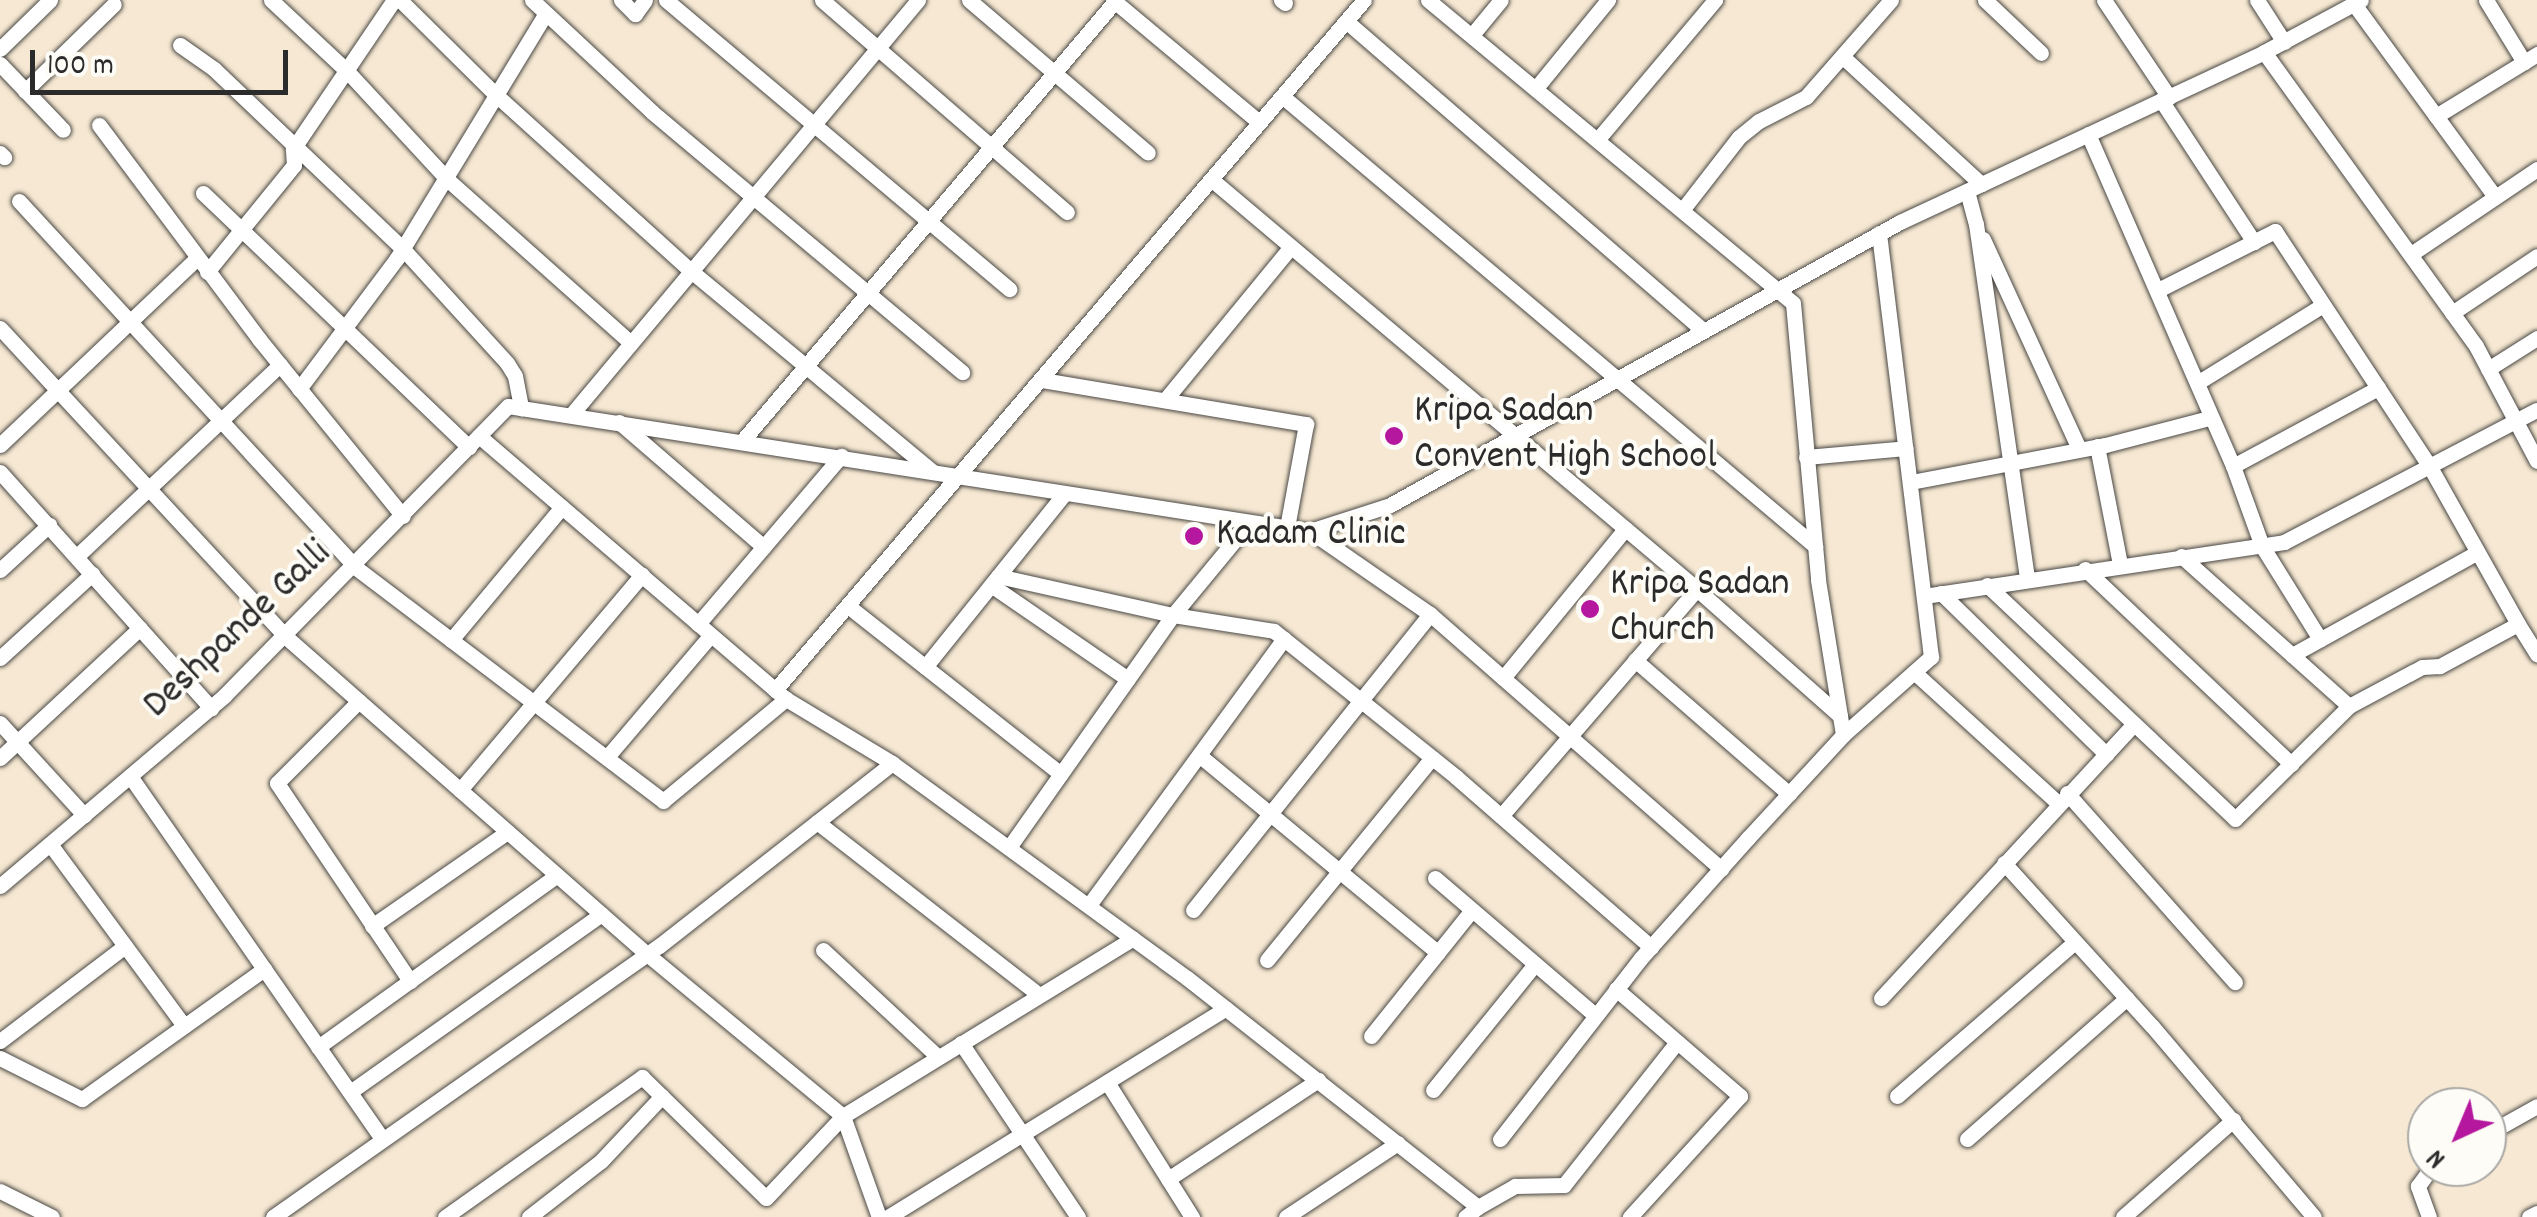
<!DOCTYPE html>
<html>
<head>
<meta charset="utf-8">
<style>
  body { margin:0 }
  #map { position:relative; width:2537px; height:1217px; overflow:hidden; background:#f6e8d2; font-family:Dekko,sans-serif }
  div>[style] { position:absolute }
  .roads { filter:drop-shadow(0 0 2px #494744) drop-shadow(0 0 2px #494744) }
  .street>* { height:15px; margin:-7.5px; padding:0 7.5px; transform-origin:7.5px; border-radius:7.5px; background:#fff }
  .dots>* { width:28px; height:28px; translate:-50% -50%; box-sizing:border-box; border:5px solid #fdfcf7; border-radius:50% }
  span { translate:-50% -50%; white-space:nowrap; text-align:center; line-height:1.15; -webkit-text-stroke:8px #fdfcf7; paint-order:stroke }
  .poi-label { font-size:40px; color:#2b2b2b }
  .left { translate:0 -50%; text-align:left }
  .street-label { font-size:40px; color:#2b2b2b }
  .north { position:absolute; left:2407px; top:1087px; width:100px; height:100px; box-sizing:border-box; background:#fdfcf7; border:2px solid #a9a8a5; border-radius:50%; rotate:224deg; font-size:28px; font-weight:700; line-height:40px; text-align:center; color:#2b2b2b }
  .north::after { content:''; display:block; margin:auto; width:35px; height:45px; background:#b5179e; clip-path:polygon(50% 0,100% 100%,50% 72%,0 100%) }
  .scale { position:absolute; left:30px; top:50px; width:258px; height:45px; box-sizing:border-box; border:5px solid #2b2b2b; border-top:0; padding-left:12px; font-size:30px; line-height:35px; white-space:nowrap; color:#2b2b2b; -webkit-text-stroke:8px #fdfcf7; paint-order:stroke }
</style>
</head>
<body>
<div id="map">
  <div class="roads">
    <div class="street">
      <i style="left:271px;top:0;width:104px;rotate:43.1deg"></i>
      <i style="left:347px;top:71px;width:149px;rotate:47.2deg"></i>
      <i style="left:448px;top:180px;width:245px;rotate:41.7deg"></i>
      <i style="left:400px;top:0;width:134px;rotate:44.7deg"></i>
      <i style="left:495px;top:94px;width:264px;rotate:42.1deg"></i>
      <i style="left:691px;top:271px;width:313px;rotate:39.7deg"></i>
      <i style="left:532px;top:0;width:164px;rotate:43deg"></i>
      <i style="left:652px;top:112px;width:405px;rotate:40deg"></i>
      <i style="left:621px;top:0;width:20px;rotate:45deg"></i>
      <i style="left:635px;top:14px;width:17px;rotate:-54deg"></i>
      <i style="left:666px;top:0;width:449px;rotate:40.1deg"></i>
      <i style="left:822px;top:0;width:324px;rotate:40.9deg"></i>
      <i style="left:969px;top:0;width:235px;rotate:40.5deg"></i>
      <i style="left:1113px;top:0;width:190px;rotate:39.9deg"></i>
      <i style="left:1281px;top:0;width:5px;rotate:37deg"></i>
      <i style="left:1428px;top:0;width:474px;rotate:39.7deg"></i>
      <i style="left:1793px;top:303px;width:278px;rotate:84.8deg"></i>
      <i style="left:1818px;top:580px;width:157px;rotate:80.8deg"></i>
      <i style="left:1985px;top:0;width:77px;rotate:43.4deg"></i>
      <i style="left:2104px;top:0;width:117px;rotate:56.2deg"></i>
      <i style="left:2257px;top:0;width:50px;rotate:57.3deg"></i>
      <i style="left:2486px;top:0;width:73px;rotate:58.5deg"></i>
      <i style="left:2354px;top:4px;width:239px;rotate:53.8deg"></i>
      <i style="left:1346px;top:21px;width:470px;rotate:40.9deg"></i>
      <i style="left:1472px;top:35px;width:45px;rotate:-50.4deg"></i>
      <i style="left:180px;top:45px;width:42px;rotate:35.2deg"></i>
      <i style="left:214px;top:69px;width:261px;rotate:43.6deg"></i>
      <i style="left:403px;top:249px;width:154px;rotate:47.6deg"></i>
      <i style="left:507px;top:363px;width:15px;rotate:58deg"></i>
      <i style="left:515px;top:376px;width:33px;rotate:79deg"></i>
      <i style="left:0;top:49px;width:70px;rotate:-44.4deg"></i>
      <i style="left:2264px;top:52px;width:362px;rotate:54.2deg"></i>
      <i style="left:2476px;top:346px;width:130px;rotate:62.1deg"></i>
      <i style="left:1843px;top:57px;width:188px;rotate:42.6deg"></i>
      <i style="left:0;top:64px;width:91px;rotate:46.3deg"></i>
      <i style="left:1536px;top:88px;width:114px;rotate:-50.7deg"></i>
      <i style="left:25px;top:91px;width:124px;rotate:-44.3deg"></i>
      <i style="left:1282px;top:96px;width:698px;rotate:40.17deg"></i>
      <i style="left:2161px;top:100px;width:170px;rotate:56.8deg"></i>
      <i style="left:2436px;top:116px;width:119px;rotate:-31.5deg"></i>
      <i style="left:99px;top:125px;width:267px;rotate:53.2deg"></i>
      <i style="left:259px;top:339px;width:228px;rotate:50.9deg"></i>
      <i style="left:2088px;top:134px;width:362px;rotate:66.4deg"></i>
      <i style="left:2233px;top:466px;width:85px;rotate:70.1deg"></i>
      <i style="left:2262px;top:546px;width:110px;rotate:58.1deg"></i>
      <i style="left:1598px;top:139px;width:182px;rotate:-49.9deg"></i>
      <i style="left:0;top:153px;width:6px;rotate:45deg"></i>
      <i style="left:1211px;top:179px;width:628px;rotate:40.16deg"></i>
      <i style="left:1691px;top:584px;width:199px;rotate:41.5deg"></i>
      <i style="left:1967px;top:191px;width:34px;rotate:75deg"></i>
      <i style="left:1976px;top:224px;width:358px;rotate:81.8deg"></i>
      <i style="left:203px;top:193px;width:368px;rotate:43.7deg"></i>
      <i style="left:19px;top:201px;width:497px;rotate:47.4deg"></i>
      <i style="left:355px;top:567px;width:387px;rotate:37.2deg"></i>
      <i style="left:663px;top:801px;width:160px;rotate:-39.7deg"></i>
      <i style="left:1683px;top:209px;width:91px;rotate:-52.1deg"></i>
      <i style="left:1739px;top:137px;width:26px;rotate:-39deg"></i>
      <i style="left:1759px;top:121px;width:53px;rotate:-27.1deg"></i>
      <i style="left:1806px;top:97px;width:129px;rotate:-48.8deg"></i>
      <i style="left:1983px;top:239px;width:231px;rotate:65.4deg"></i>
      <i style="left:2411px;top:254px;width:152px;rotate:-34deg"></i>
      <i style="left:207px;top:272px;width:138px;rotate:-50.9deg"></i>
      <i style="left:294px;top:165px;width:16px;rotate:-94deg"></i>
      <i style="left:293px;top:149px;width:180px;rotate:-55.9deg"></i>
      <i style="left:2158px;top:290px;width:131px;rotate:-26.8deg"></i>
      <i style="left:2275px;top:231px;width:282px;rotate:56.7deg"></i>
      <i style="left:2430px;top:467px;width:180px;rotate:60.7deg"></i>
      <i style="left:2518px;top:624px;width:89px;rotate:151.7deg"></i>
      <i style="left:2440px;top:666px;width:18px;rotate:177deg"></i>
      <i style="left:2422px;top:667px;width:83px;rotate:151.9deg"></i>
      <i style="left:2349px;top:706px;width:225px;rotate:-138.2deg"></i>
      <i style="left:2452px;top:313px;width:102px;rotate:-33.8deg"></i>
      <i style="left:0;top:328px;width:421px;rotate:47.2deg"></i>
      <i style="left:286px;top:637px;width:480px;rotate:41.3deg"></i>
      <i style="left:647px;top:954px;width:254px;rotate:39.6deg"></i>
      <i style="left:843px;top:1116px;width:107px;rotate:70.4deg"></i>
      <i style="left:2488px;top:369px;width:58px;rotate:-32.3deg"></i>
      <i style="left:1042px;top:380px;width:268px;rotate:9.5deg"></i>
      <i style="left:1306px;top:424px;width:106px;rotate:100.4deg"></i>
      <i style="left:2197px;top:383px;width:148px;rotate:-31.8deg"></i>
      <i style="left:299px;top:389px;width:164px;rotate:-53.2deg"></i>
      <i style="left:397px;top:258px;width:285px;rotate:-58.7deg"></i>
      <i style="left:1165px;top:400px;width:197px;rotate:-50.6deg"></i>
      <i style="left:571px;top:415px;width:541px;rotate:-50.1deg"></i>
      <i style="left:619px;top:422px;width:191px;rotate:40.8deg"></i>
      <i style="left:479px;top:436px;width:404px;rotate:40.6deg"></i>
      <i style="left:786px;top:699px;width:124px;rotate:31.1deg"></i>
      <i style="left:743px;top:440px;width:577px;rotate:-49.71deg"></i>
      <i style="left:0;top:445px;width:272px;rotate:-43.5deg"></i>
      <i style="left:2097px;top:446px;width:120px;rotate:79deg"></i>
      <i style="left:1806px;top:457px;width:100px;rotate:-5.1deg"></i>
      <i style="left:2233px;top:466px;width:165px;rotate:-28.3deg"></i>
      <i style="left:0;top:472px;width:317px;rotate:48.2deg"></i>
      <i style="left:1911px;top:482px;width:197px;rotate:-10.8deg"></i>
      <i style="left:2105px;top:445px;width:107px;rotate:-14.6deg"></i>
      <i style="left:1310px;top:531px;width:146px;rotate:34.7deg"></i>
      <i style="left:1430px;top:614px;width:387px;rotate:41.2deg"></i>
      <i style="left:77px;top:556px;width:279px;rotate:-43.3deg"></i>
      <i style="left:2085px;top:569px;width:284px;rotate:43.4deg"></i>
      <i style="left:0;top:570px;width:67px;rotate:-42.6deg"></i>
      <i style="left:998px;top:576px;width:179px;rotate:12.6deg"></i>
      <i style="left:1173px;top:615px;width:102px;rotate:9deg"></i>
      <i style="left:1274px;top:631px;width:233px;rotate:38.7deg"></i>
      <i style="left:1456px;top:777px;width:259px;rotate:41.1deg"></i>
      <i style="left:991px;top:585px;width:166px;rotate:34.5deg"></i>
      <i style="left:1987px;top:585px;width:341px;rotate:43.3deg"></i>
      <i style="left:2235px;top:819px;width:161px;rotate:-44.7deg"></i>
      <i style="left:1941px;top:593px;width:231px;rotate:44.3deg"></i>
      <i style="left:1924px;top:596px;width:364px;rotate:-8.5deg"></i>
      <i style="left:2284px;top:542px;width:285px;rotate:-27.6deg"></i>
      <i style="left:848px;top:606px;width:271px;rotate:38.3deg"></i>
      <i style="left:698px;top:624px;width:221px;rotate:-49.6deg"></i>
      <i style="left:2518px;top:624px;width:36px;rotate:58deg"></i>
      <i style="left:451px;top:640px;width:173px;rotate:-50.2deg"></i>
      <i style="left:2292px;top:655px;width:210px;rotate:-29deg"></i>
      <i style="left:0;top:658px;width:125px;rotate:-42.4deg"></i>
      <i style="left:1635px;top:660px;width:204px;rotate:41deg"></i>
      <i style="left:925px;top:667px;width:222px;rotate:-51.2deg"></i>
      <i style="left:1914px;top:672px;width:195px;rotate:42.3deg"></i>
      <i style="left:1503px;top:678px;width:193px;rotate:-50.7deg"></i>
      <i style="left:775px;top:690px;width:907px;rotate:-49.52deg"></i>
      <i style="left:359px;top:701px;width:116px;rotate:135deg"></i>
      <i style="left:277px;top:783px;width:239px;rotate:56.1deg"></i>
      <i style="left:0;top:723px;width:125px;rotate:47.6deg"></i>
      <i style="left:1199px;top:755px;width:310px;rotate:39.6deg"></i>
      <i style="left:607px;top:757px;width:160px;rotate:-49.6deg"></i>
      <i style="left:0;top:758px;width:191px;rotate:-42.9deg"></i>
      <i style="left:130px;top:776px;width:441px;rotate:55.2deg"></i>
      <i style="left:460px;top:790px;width:282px;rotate:-49.8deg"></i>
      <i style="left:2067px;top:793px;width:253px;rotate:48.4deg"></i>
      <i style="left:1501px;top:816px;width:300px;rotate:-49.2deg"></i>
      <i style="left:817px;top:822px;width:281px;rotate:37.9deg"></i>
      <i style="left:50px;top:844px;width:226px;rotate:53.6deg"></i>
      <i style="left:1010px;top:846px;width:283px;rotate:-54.8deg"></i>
      <i style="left:1173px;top:615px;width:118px;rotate:-50.5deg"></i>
      <i style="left:2004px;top:863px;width:220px;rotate:47.8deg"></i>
      <i style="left:2152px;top:1026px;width:250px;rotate:49.7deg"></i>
      <i style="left:1435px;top:878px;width:211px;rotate:40.6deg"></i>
      <i style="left:0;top:886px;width:295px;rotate:-40.3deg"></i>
      <i style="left:225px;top:695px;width:404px;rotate:-45.6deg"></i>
      <i style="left:508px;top:406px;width:812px;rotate:8.86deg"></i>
      <i style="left:1310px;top:531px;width:84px;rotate:-18deg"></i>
      <i style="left:1390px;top:505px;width:583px;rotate:-29.03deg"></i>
      <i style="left:1900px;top:222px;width:402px;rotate:-25deg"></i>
      <i style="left:2264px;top:52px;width:110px;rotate:-28.2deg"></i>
      <i style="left:1089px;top:905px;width:330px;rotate:-53.8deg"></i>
      <i style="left:1193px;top:910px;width:379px;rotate:-51.3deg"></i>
      <i style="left:372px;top:926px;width:165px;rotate:-34.8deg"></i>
      <i style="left:823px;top:950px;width:157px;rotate:42.9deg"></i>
      <i style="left:1267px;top:960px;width:261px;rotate:-50.8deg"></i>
      <i style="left:1616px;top:989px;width:164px;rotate:40.8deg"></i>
      <i style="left:1740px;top:1096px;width:164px;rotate:132.3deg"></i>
      <i style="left:1881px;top:998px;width:373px;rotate:-47.3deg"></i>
      <i style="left:1371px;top:1036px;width:161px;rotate:-51.3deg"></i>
      <i style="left:0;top:1041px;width:157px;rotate:-37.2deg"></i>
      <i style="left:961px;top:1043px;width:210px;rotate:56.1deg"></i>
      <i style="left:318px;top:1047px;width:294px;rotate:-35.7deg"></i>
      <i style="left:0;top:1058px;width:92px;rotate:26.6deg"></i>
      <i style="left:82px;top:1099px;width:224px;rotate:-35.5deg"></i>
      <i style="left:1107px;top:1082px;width:160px;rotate:57.8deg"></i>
      <i style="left:1433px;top:1090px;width:162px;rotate:-51deg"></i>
      <i style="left:350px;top:1092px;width:308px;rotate:-35.3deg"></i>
      <i style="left:1897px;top:1096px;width:235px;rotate:-40.9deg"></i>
      <i style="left:2487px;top:1134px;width:57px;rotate:-29.2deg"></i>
      <i style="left:1500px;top:1139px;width:229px;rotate:-52.1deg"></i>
      <i style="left:1641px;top:958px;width:161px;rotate:-48.3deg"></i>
      <i style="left:1748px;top:838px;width:140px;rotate:-47.3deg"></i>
      <i style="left:1843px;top:735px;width:118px;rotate:-41.6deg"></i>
      <i style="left:1931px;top:657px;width:427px;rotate:-97deg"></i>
      <i style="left:1967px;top:1139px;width:213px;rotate:-41.4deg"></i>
      <i style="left:1168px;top:1179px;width:180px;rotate:-33.4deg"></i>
      <i style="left:0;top:1191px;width:58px;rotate:26.6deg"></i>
      <i style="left:1478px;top:1207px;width:43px;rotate:-29.6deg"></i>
      <i style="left:1515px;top:1186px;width:49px;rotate:-1.2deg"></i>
      <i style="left:1564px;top:1185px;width:182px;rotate:-51.7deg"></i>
      <i style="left:273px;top:1217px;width:472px;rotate:-35.1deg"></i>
      <i style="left:659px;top:946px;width:296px;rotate:-38.1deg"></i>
      <i style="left:892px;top:763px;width:365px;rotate:36.1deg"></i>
      <i style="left:1187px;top:978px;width:370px;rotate:38.2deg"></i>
      <i style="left:1478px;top:1207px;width:16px;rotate:142deg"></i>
      <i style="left:445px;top:1217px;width:242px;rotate:-35.4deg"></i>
      <i style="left:642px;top:1077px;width:173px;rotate:44.3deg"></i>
      <i style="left:766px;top:1198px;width:112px;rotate:-46.8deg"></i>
      <i style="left:843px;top:1116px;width:340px;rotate:-31.5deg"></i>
      <i style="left:529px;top:1217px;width:91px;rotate:-37.9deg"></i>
      <i style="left:601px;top:1161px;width:89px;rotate:-46.8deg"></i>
      <i style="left:888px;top:1217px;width:397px;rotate:-31.7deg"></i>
      <i style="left:1286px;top:1217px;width:134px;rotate:-33.5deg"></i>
      <i style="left:2123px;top:1217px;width:147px;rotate:-41.4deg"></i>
      <i style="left:2429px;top:1217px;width:33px;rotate:-110deg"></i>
      <i style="left:2418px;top:1186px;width:24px;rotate:-54deg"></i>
      <i style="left:2529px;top:1217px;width:9px;rotate:-27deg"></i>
    </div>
  </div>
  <div class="dots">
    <i style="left:1394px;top:436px;background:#b5179e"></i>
    <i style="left:1194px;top:536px;background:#b5179e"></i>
    <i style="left:1590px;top:609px;background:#b5179e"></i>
  </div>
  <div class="poi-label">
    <span class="left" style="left:1414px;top:436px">Kripa Sadan<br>Convent High School</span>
    <span class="left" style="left:1216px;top:536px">Kadam Clinic</span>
    <span class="left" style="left:1610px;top:609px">Kripa Sadan<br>Church</span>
  </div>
  <div class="street-label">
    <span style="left:239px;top:631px;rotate:-43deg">Deshpande Galli</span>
  </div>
  <div class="north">N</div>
  <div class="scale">100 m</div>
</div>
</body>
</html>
